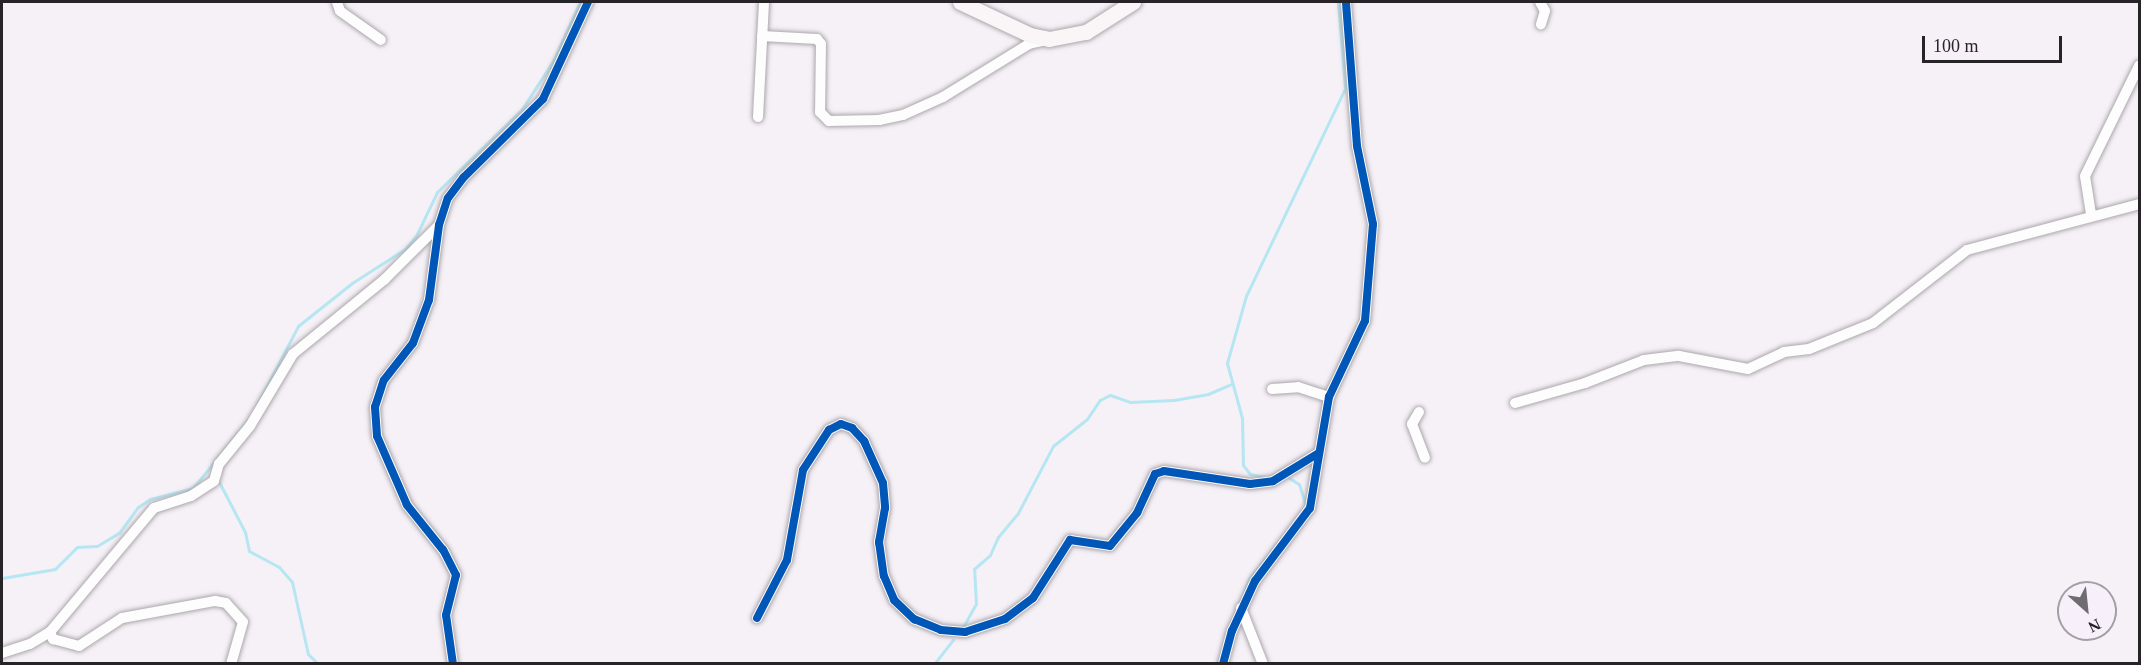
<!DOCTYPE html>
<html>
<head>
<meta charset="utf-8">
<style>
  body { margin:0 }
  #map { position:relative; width:2141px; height:665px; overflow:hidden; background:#f6f1f7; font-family:"Times New Roman",serif }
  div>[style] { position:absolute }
  .stream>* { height:3px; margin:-1.5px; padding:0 1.5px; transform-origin:1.5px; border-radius:1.5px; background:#b6e6f2 }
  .roads { filter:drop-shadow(0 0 2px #aba7ab) drop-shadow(0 0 2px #aba7ab) }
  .street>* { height:10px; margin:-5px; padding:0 5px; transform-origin:5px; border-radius:5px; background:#fefdfe }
  .secondary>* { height:15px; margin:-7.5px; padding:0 7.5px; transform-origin:7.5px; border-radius:7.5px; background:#faf6f8 }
  .cycleway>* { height:8px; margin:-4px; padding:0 4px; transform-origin:4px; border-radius:4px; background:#0057b8 }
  span { translate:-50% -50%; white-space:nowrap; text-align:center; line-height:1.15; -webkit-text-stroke:4.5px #f7eff9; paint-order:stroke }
  .frame { position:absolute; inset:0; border:3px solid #272427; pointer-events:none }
  .north { position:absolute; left:2057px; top:581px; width:60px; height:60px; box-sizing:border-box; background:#f7eff9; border:2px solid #a49ea5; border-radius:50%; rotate:153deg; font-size:16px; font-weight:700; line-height:24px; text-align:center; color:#272427 }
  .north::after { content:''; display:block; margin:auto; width:21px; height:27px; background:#6f6c70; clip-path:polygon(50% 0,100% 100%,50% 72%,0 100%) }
  .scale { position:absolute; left:1922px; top:36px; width:140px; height:27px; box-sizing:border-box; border:3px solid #272427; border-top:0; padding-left:8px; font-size:18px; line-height:21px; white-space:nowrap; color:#272427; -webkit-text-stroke:4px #f7eff9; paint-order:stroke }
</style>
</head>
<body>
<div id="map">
  <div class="stream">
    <i style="left:1286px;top:476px;width:15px;rotate:32deg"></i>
    <i style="left:1299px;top:484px;width:22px;rotate:72deg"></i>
    <i style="left:1264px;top:477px;width:14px;rotate:-168deg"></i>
    <i style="left:1250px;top:474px;width:11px;rotate:-128deg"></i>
    <i style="left:1243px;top:465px;width:47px;rotate:-91.2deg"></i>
    <i style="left:1242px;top:418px;width:57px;rotate:-105.3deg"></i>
    <i style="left:1227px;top:363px;width:70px;rotate:-74.2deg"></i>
    <i style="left:1246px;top:296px;width:230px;rotate:-64.5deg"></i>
    <i style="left:1345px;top:88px;width:86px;rotate:-94.7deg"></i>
    <i style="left:218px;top:480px;width:59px;rotate:62.6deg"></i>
    <i style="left:245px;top:532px;width:19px;rotate:78deg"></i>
    <i style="left:249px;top:551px;width:34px;rotate:28deg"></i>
    <i style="left:279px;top:567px;width:20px;rotate:49deg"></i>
    <i style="left:292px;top:582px;width:74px;rotate:77.5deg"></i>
    <i style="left:308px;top:654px;width:14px;rotate:45deg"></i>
    <i style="left:2px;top:578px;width:54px;rotate:-9.6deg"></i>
    <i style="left:55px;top:569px;width:31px;rotate:-45deg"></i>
    <i style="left:77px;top:547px;width:20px;rotate:-3deg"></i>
    <i style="left:97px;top:546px;width:26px;rotate:-31deg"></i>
    <i style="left:119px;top:533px;width:32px;rotate:-54deg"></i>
    <i style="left:138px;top:507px;width:14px;rotate:-34deg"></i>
    <i style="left:150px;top:499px;width:44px;rotate:-14.3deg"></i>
    <i style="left:193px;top:488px;width:92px;rotate:-51.1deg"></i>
    <i style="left:251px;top:416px;width:102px;rotate:-62.4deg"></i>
    <i style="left:298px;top:326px;width:69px;rotate:-38.5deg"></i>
    <i style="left:352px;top:283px;width:63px;rotate:-32.7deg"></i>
    <i style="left:405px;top:249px;width:17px;rotate:-50deg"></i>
    <i style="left:416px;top:236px;width:49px;rotate:-64.5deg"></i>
    <i style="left:437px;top:192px;width:119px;rotate:-44.3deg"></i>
    <i style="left:522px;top:109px;width:57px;rotate:-57.1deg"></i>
    <i style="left:553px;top:61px;width:65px;rotate:-65.4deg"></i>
    <i style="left:963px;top:627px;width:26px;rotate:-61deg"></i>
    <i style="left:976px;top:604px;width:35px;rotate:-93deg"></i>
    <i style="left:974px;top:569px;width:21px;rotate:-41deg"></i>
    <i style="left:990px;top:555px;width:20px;rotate:-66deg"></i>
    <i style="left:998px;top:537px;width:31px;rotate:-50deg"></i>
    <i style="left:1018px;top:513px;width:76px;rotate:-62.4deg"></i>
    <i style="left:1053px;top:446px;width:43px;rotate:-38.5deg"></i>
    <i style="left:1087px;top:419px;width:23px;rotate:-56deg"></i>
    <i style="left:1100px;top:400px;width:11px;rotate:-27deg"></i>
    <i style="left:1110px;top:395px;width:21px;rotate:19deg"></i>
    <i style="left:1130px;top:402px;width:44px;rotate:-2.6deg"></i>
    <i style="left:1174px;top:400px;width:35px;rotate:-10deg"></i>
    <i style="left:1208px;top:394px;width:25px;rotate:-23deg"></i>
    <i style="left:934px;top:664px;width:31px;rotate:-52deg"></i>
    <i style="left:1217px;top:664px;width:91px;rotate:-69.4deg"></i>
    <i style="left:1249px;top:579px;width:46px;rotate:-52.1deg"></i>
  </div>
  <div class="roads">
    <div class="street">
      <i style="left:337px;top:2px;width:9px;rotate:72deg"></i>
      <i style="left:340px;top:11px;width:50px;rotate:35.3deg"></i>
      <i style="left:1540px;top:2px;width:10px;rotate:61deg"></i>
      <i style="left:1545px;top:11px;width:14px;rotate:107deg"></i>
      <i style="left:762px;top:36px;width:55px;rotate:3.1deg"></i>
      <i style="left:817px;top:39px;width:6px;rotate:51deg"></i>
      <i style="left:821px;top:44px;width:68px;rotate:90.8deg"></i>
      <i style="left:820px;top:112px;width:13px;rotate:45deg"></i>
      <i style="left:829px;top:121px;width:50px;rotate:-1.1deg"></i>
      <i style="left:879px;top:120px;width:25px;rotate:-12deg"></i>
      <i style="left:903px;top:115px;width:44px;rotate:-24.2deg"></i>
      <i style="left:943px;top:97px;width:101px;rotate:-31.6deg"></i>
      <i style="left:1029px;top:44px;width:17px;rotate:-13deg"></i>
      <i style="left:758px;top:117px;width:115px;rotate:-87deg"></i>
      <i style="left:2091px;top:214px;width:38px;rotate:-99deg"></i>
      <i style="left:2085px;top:176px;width:123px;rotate:-63.9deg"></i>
      <i style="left:1272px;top:389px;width:26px;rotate:-4deg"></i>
      <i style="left:1298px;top:387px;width:33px;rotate:18deg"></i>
      <i style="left:1515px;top:403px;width:73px;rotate:-15.9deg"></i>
      <i style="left:1585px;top:383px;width:63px;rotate:-21.3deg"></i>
      <i style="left:1644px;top:360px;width:35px;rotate:-7deg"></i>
      <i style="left:1679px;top:356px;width:70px;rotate:10.7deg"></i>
      <i style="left:1748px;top:369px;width:40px;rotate:-25deg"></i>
      <i style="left:1784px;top:352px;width:25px;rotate:-7deg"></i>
      <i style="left:1809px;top:349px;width:69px;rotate:-22.1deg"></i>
      <i style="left:1873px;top:323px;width:119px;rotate:-37.8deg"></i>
      <i style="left:1967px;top:250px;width:179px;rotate:-14.9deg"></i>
      <i style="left:1419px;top:412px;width:14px;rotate:120deg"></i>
      <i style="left:1412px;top:424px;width:36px;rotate:69deg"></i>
      <i style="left:1241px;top:608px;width:60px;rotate:68.6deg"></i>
      <i style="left:757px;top:618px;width:65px;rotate:-62.7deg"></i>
      <i style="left:787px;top:560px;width:91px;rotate:-79.9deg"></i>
      <i style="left:803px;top:470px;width:48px;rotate:-57deg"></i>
      <i style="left:829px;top:430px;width:13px;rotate:-27deg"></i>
      <i style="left:841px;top:424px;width:12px;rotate:20deg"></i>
      <i style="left:852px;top:428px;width:18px;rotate:47deg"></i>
      <i style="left:864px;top:441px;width:46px;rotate:65.7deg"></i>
      <i style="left:883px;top:483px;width:25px;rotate:85deg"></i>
      <i style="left:885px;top:508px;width:35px;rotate:100deg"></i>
      <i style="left:879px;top:542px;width:34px;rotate:82deg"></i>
      <i style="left:884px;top:576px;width:26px;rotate:67deg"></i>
      <i style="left:894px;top:600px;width:28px;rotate:44deg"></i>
      <i style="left:914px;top:619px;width:29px;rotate:22deg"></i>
      <i style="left:941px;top:630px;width:24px;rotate:5deg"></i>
      <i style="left:965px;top:632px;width:42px;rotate:-18deg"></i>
      <i style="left:1005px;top:619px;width:35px;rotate:-37deg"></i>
      <i style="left:1033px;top:598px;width:69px;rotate:-57.5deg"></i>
      <i style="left:1070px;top:540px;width:40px;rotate:8.5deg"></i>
      <i style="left:1110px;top:546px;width:43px;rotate:-50.7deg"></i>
      <i style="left:1137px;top:513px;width:43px;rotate:-65.2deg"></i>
      <i style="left:1155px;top:474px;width:9px;rotate:-18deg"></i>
      <i style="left:1164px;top:471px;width:87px;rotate:8.6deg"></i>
      <i style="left:1250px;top:484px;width:23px;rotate:-7deg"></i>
      <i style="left:1273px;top:481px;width:52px;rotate:-31.5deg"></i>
      <i style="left:50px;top:632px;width:8px;rotate:67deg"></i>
      <i style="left:53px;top:639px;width:27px;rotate:15deg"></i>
      <i style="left:79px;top:646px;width:51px;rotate:-33.1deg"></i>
      <i style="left:122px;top:618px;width:95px;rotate:-10.4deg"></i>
      <i style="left:215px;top:601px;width:11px;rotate:10deg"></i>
      <i style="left:226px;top:603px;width:25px;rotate:48deg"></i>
      <i style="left:243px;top:622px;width:44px;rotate:105.9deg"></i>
      <i style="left:2px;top:653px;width:29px;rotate:-18deg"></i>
      <i style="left:30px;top:644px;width:23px;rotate:-31deg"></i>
      <i style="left:50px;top:632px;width:162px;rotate:-50deg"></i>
      <i style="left:154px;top:508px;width:39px;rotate:-18deg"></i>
      <i style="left:191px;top:496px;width:27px;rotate:-33deg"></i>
      <i style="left:214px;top:481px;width:18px;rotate:-74deg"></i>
      <i style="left:219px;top:464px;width:49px;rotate:-50.8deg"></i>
      <i style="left:250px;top:426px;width:84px;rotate:-59.2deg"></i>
      <i style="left:293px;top:354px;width:119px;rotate:-39.2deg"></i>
      <i style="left:385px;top:279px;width:76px;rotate:-45deg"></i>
      <i style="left:453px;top:664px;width:49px;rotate:-98.1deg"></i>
      <i style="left:446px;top:615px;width:41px;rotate:-76deg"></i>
      <i style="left:456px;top:575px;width:28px;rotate:-117deg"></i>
      <i style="left:443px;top:550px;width:58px;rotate:-128.7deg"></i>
      <i style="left:407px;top:505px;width:75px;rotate:-113.5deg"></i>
      <i style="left:377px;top:436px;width:29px;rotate:-94deg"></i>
      <i style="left:375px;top:407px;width:28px;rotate:-72deg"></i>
      <i style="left:384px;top:380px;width:47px;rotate:-51.9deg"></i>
      <i style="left:413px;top:343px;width:46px;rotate:-69.6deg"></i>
      <i style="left:429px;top:300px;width:76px;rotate:-82.4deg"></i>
      <i style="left:439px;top:225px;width:28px;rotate:-72deg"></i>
      <i style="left:448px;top:198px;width:26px;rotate:-53deg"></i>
      <i style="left:464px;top:177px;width:111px;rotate:-44.6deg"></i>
      <i style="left:543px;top:99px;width:107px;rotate:-65.1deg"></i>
      <i style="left:1223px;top:664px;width:34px;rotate:-75deg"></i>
      <i style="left:1232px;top:631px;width:55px;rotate:-65.3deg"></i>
      <i style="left:1255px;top:581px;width:91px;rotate:-53deg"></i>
      <i style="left:1310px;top:508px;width:113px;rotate:-80.3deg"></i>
      <i style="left:1329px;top:397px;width:84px;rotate:-64.7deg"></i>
      <i style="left:1365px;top:321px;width:97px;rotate:-85.3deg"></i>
      <i style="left:1373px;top:224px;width:80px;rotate:-101.6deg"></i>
      <i style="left:1357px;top:146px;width:144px;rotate:-94.4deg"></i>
    </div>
    <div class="secondary">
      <i style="left:960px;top:2px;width:77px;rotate:25.2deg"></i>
      <i style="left:1030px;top:35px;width:19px;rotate:12deg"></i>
      <i style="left:1049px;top:39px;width:38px;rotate:-11deg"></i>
      <i style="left:1086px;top:32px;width:56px;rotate:-32.6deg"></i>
    </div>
  </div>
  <div class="cycleway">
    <i style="left:757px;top:618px;width:65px;rotate:-62.7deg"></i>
    <i style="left:787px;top:560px;width:91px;rotate:-79.9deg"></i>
    <i style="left:803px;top:470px;width:48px;rotate:-57deg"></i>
    <i style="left:829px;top:430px;width:13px;rotate:-27deg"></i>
    <i style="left:841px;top:424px;width:12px;rotate:20deg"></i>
    <i style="left:852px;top:428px;width:18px;rotate:47deg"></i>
    <i style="left:864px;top:441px;width:46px;rotate:65.7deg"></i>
    <i style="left:883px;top:483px;width:25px;rotate:85deg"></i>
    <i style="left:885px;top:508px;width:35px;rotate:100deg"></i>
    <i style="left:879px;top:542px;width:34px;rotate:82deg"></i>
    <i style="left:884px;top:576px;width:26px;rotate:67deg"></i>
    <i style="left:894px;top:600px;width:28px;rotate:44deg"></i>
    <i style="left:914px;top:619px;width:29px;rotate:22deg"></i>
    <i style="left:941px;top:630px;width:24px;rotate:5deg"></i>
    <i style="left:965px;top:632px;width:42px;rotate:-18deg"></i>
    <i style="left:1005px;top:619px;width:35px;rotate:-37deg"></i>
    <i style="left:1033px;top:598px;width:69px;rotate:-57.5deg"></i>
    <i style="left:1070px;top:540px;width:40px;rotate:8.5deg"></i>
    <i style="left:1110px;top:546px;width:43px;rotate:-50.7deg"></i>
    <i style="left:1137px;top:513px;width:43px;rotate:-65.2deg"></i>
    <i style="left:1155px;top:474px;width:9px;rotate:-18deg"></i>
    <i style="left:1164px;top:471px;width:87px;rotate:8.6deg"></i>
    <i style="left:1250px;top:484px;width:23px;rotate:-7deg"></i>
    <i style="left:1273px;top:481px;width:52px;rotate:-31.5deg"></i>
    <i style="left:453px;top:664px;width:49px;rotate:-98.1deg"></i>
    <i style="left:446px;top:615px;width:41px;rotate:-76deg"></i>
    <i style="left:456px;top:575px;width:28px;rotate:-117deg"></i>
    <i style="left:443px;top:550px;width:58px;rotate:-128.7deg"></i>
    <i style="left:407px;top:505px;width:75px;rotate:-113.5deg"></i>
    <i style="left:377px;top:436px;width:29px;rotate:-94deg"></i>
    <i style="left:375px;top:407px;width:28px;rotate:-72deg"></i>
    <i style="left:384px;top:380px;width:47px;rotate:-51.9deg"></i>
    <i style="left:413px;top:343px;width:46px;rotate:-69.6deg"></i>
    <i style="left:429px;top:300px;width:76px;rotate:-82.4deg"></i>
    <i style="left:439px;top:225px;width:28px;rotate:-72deg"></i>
    <i style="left:448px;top:198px;width:26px;rotate:-53deg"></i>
    <i style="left:464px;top:177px;width:111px;rotate:-44.6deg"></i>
    <i style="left:543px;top:99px;width:107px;rotate:-65.1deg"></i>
    <i style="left:1223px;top:664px;width:34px;rotate:-75deg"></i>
    <i style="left:1232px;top:631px;width:55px;rotate:-65.3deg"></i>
    <i style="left:1255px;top:581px;width:91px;rotate:-53deg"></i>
    <i style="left:1310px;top:508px;width:113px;rotate:-80.3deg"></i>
    <i style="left:1329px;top:397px;width:84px;rotate:-64.7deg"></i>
    <i style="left:1365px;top:321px;width:97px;rotate:-85.3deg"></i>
    <i style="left:1373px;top:224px;width:80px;rotate:-101.6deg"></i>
    <i style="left:1357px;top:146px;width:144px;rotate:-94.4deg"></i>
  </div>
  <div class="frame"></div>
  <div class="north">N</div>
  <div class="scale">100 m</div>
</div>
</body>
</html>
